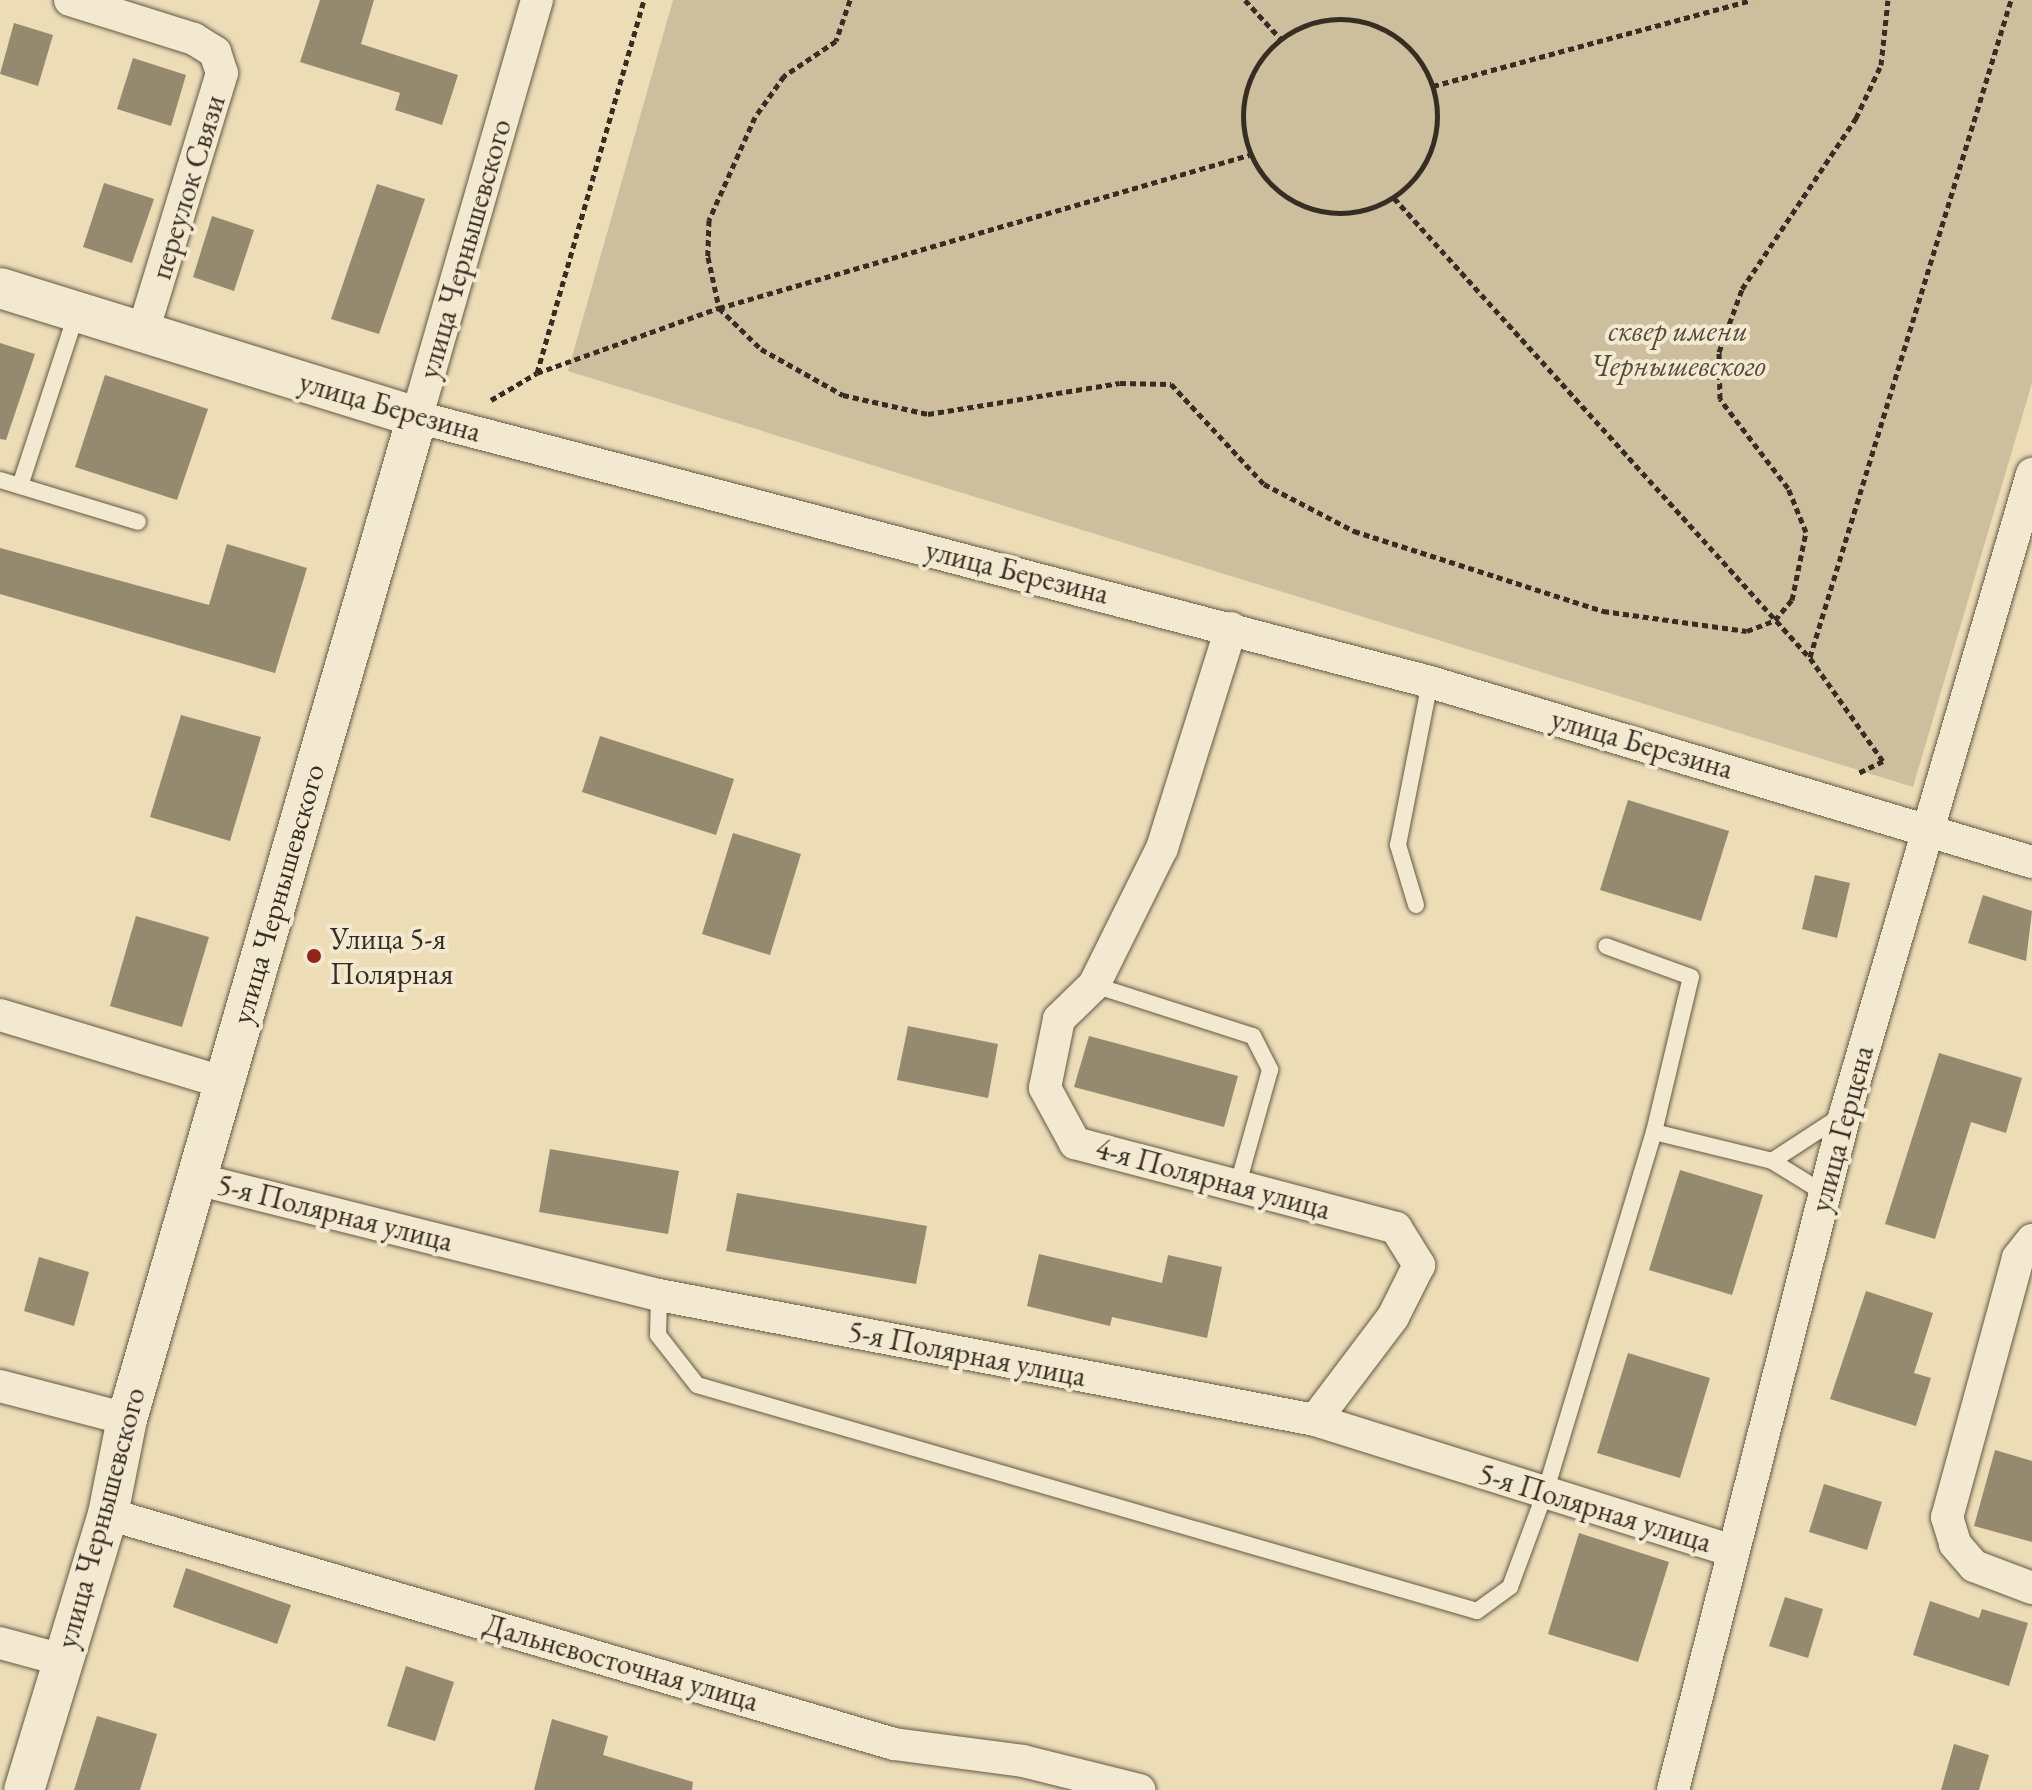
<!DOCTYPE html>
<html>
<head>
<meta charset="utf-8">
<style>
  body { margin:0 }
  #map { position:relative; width:2032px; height:1790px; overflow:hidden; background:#ecddb7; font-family:"EB Garamond",serif }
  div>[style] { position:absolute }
  .green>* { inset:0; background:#cdbf9e }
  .building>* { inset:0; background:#95896f }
  .path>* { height:5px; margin-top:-2.5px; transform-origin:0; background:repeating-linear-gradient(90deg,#372d22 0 6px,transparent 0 10px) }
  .path>.ring { margin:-2.5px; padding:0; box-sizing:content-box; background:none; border:5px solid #372d22; border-radius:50% }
  .roads { filter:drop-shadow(0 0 2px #645947) drop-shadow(0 0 2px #645947) }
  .service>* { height:16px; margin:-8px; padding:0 8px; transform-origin:8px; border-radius:8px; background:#f3e9d0 }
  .minor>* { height:32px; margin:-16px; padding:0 16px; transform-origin:16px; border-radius:16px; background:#f3e9d0 }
  .tertiary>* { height:40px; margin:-20px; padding:0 20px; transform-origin:20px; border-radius:20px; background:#f3e9d0 }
  .dots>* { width:22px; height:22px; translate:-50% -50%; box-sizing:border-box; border:4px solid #f3e9d0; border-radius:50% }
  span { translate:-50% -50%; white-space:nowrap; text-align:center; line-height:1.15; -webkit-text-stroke:8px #f3e9d0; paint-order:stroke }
  .street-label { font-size:30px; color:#372d22 }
  .park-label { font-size:30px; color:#554a3b; font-style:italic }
  .poi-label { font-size:30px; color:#372d22 }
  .left { translate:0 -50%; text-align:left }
</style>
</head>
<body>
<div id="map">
  <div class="green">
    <i style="clip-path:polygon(673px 0,2032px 0,2032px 383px,1913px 787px,568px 371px)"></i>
  </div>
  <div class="building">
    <i style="clip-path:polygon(320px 0,374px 0,361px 44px,458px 75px,442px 125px,395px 110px,400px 93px,300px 62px)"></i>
    <i style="clip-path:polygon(14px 23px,53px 35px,38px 86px,0 74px)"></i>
    <i style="clip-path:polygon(133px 58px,186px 75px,171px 126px,117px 109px)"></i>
    <i style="clip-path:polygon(104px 183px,154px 199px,132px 263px,83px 247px)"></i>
    <i style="clip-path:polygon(377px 184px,425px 199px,379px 334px,331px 319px)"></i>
    <i style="clip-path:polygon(212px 216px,254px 230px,234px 291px,193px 277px)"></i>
    <i style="clip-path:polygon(0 343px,35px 354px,6px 440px,0 439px)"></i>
    <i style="clip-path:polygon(105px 375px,208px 409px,177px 500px,75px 467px)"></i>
    <i style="clip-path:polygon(227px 544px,307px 568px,275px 673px,0 594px,0 548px,209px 605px)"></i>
    <i style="clip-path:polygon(181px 715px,261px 737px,230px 841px,150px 817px)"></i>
    <i style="clip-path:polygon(600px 736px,734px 779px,716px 835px,582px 792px)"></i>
    <i style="clip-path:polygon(1628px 800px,1729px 831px,1701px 921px,1600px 890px)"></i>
    <i style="clip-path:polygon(733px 833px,801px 854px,770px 955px,702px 934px)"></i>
    <i style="clip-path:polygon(1815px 875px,1850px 883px,1837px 938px,1802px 929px)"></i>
    <i style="clip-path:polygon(1983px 895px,2032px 911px,2026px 961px,1968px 943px)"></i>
    <i style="clip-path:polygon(136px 916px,209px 937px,182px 1027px,110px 1006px)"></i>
    <i style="clip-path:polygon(908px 1026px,998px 1044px,988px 1098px,897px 1080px)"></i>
    <i style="clip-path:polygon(1089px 1036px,1238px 1076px,1224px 1127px,1074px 1087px)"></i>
    <i style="clip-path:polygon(1939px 1053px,2022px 1078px,2006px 1133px,1971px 1122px,1935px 1239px,1885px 1224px)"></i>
    <i style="clip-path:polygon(550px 1149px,679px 1171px,668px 1234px,539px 1212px)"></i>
    <i style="clip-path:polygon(1680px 1170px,1763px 1195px,1732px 1295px,1649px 1270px)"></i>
    <i style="clip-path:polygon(737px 1193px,927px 1226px,916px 1284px,726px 1251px)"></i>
    <i style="clip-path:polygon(1039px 1254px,1162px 1283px,1168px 1255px,1222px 1267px,1207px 1338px,1112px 1317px,1110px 1326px,1027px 1306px)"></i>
    <i style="clip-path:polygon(39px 1257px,89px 1272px,74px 1326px,24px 1311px)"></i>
    <i style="clip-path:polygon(1866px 1291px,1933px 1313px,1914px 1373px,1931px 1378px,1916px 1426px,1830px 1399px)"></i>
    <i style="clip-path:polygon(1628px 1353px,1710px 1378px,1680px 1478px,1597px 1453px)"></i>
    <i style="clip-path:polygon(1995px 1450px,2032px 1461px,2032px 1542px,1974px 1526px)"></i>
    <i style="clip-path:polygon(1824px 1484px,1882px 1502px,1867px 1550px,1809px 1532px)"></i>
    <i style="clip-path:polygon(1579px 1533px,1669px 1562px,1638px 1662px,1548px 1634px)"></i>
    <i style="clip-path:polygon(186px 1568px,291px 1605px,277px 1644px,173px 1607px)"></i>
    <i style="clip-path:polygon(1785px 1597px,1823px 1609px,1808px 1658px,1769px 1646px)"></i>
    <i style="clip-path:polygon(1930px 1601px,1979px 1618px,1982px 1609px,2028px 1623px,2009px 1686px,1913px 1655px)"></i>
    <i style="clip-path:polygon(406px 1666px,454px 1682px,435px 1741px,387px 1726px)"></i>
    <i style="clip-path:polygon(97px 1716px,157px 1734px,140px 1790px,74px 1790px)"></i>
    <i style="clip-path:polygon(552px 1719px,608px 1736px,603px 1755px,693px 1782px,692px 1790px,534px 1790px)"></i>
    <i style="clip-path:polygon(1954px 1744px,1989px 1755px,1979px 1790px,1941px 1790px)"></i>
  </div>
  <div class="path">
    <i style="left:850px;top:0;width:43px;rotate:108.9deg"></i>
    <i style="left:836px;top:41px;width:63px;rotate:146.1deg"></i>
    <i style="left:784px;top:76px;width:50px;rotate:125.3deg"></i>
    <i style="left:755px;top:117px;width:113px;rotate:114.1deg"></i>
    <i style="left:709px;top:220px;width:37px;rotate:92deg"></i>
    <i style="left:708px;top:257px;width:52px;rotate:77.8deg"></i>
    <i style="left:719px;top:308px;width:59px;rotate:44.3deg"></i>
    <i style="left:761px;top:349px;width:94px;rotate:29.3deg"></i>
    <i style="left:843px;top:395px;width:87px;rotate:12.6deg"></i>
    <i style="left:928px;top:414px;width:194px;rotate:-9.2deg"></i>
    <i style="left:1120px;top:383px;width:51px;rotate:1.1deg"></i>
    <i style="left:1171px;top:384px;width:137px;rotate:47.1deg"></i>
    <i style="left:1264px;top:484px;width:102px;rotate:27.6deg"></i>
    <i style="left:1354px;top:531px;width:262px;rotate:17.8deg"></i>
    <i style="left:1603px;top:611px;width:145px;rotate:7.9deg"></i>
    <i style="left:1747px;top:631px;width:30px;rotate:-21deg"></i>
    <i style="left:1775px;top:620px;width:26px;rotate:-50deg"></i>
    <i style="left:1792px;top:600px;width:69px;rotate:-78.4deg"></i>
    <i style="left:1806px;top:532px;width:48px;rotate:-112.2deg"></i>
    <i style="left:1788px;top:488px;width:112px;rotate:-127.4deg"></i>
    <i style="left:1720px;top:399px;width:47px;rotate:-91.2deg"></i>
    <i style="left:1719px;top:352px;width:67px;rotate:-69.9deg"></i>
    <i style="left:1742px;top:289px;width:206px;rotate:-56.3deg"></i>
    <i style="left:1856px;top:118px;width:59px;rotate:-64.7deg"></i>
    <i style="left:1881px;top:65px;width:65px;rotate:-83.9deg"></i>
    <i style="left:1245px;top:0;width:52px;rotate:47.4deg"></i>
    <i class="ring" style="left:1243px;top:19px;width:189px;height:189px"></i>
    <i style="left:1433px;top:86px;width:330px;rotate:-15.1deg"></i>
    <i style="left:1394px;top:198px;width:620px;rotate:47.88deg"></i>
    <i style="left:1810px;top:658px;width:126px;rotate:54.7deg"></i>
    <i style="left:1883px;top:761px;width:28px;rotate:154deg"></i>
    <i style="left:537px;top:373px;width:388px;rotate:-74deg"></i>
    <i style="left:491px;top:400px;width:53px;rotate:-30.4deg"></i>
    <i style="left:537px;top:373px;width:193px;rotate:-19.7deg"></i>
    <i style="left:719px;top:308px;width:552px;rotate:-16.1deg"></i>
    <i style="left:1810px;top:657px;width:687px;rotate:-72.99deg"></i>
  </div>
  <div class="roads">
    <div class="service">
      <i style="left:0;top:480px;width:144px;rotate:16.9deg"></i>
      <i style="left:20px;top:486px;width:183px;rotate:-71.9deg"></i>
      <i style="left:1416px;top:905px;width:63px;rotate:-106.7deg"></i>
      <i style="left:1398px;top:845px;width:166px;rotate:-78.9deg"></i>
      <i style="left:1094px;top:985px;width:167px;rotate:17.8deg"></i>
      <i style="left:1253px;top:1036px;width:38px;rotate:63deg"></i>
      <i style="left:1270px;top:1070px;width:118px;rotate:105.7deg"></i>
      <i style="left:1654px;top:1132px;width:122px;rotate:13.8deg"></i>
      <i style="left:1772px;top:1161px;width:61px;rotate:31.6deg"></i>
      <i style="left:1772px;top:1161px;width:82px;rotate:-33.1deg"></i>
      <i style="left:659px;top:1295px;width:40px;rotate:91.4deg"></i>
      <i style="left:658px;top:1335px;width:63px;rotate:52deg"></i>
      <i style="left:697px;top:1385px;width:812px;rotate:16.16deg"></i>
      <i style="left:1477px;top:1611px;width:41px;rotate:-36deg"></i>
      <i style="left:1510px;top:1587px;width:100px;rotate:-69.6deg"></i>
      <i style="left:1545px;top:1493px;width:377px;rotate:-73.2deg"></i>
      <i style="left:1654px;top:1132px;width:159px;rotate:-76.6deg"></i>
      <i style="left:1691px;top:977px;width:90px;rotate:-160deg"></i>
    </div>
    <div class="minor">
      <i style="left:70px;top:0;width:130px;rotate:17.5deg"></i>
      <i style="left:194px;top:39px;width:25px;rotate:32deg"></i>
      <i style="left:215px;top:52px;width:22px;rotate:72deg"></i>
      <i style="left:222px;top:73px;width:270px;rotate:107deg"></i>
      <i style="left:537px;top:0;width:434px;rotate:106.1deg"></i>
      <i style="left:417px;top:417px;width:1047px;rotate:14.66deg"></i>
      <i style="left:1430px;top:682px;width:628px;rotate:16.65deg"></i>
      <i style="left:1231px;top:628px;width:231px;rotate:107.4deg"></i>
      <i style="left:1162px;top:848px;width:153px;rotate:116.4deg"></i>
      <i style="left:1094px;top:985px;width:49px;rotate:135.8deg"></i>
      <i style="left:1059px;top:1019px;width:70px;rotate:101.5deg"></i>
      <i style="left:1045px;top:1088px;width:63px;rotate:61.4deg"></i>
      <i style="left:1075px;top:1143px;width:332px;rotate:14.8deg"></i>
      <i style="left:1396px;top:1228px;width:44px;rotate:58.1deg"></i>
      <i style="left:1419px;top:1265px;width:58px;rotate:116.6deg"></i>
      <i style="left:1393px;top:1317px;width:129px;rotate:127.1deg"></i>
      <i style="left:0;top:1015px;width:232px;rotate:16.8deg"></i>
      <i style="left:196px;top:1179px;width:477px;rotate:14.1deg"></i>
      <i style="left:659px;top:1295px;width:668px;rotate:10.79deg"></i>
      <i style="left:1315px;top:1420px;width:437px;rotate:17.4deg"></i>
      <i style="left:2032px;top:1240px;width:23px;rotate:128deg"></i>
      <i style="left:2018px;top:1258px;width:269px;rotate:105.3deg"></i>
      <i style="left:1947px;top:1517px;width:28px;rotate:73deg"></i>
      <i style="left:1955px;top:1544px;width:29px;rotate:49deg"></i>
      <i style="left:1974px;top:1566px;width:62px;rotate:20.8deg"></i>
      <i style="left:0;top:1386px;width:131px;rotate:14.6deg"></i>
      <i style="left:108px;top:1514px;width:819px;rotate:16.31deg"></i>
      <i style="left:894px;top:1744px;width:130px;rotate:7.5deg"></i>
      <i style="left:1023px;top:1761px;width:120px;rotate:14deg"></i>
      <i style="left:0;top:1643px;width:65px;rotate:15.1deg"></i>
      <i style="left:1673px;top:1790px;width:698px;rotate:-75.72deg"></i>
      <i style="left:1845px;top:1114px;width:667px;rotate:-73.71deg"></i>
    </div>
    <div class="tertiary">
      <i style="left:0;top:288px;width:436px;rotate:17.2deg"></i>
      <i style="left:417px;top:417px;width:1043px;rotate:106.14deg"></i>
      <i style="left:127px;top:1419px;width:97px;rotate:101.3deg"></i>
      <i style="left:108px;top:1514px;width:288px;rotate:106.9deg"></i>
    </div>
  </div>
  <div class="dots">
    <i style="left:314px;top:956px;background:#8f2418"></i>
  </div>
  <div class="street-label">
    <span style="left:188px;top:187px;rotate:-73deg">переулок Связи</span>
    <span style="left:465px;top:249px;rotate:-74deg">улица Чернышевского</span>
    <span style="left:390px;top:407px;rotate:16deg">улица Березина</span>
    <span style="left:1017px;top:572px;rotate:14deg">улица Березина</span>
    <span style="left:1642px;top:744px;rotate:16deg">улица Березина</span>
    <span style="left:278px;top:894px;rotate:-74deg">улица Чернышевского</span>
    <span style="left:1842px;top:1129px;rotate:-75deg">улица Герцена</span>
    <span style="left:1213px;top:1179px;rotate:15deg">4-я Полярная улица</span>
    <span style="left:335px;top:1213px;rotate:14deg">5-я Полярная улица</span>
    <span style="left:967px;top:1354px;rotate:11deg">5-я Полярная улица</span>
    <span style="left:1595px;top:1508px;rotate:17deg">5-я Полярная улица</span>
    <span style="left:101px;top:1518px;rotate:-75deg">улица Чернышевского</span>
    <span style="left:621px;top:1663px;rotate:16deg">Дальневосточная улица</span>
  </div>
  <div class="park-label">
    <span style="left:1678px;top:348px">сквер имени<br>Чернышевского</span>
  </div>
  <div class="poi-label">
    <span class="left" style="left:330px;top:956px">Улица 5-я<br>Полярная</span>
  </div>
</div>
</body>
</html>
